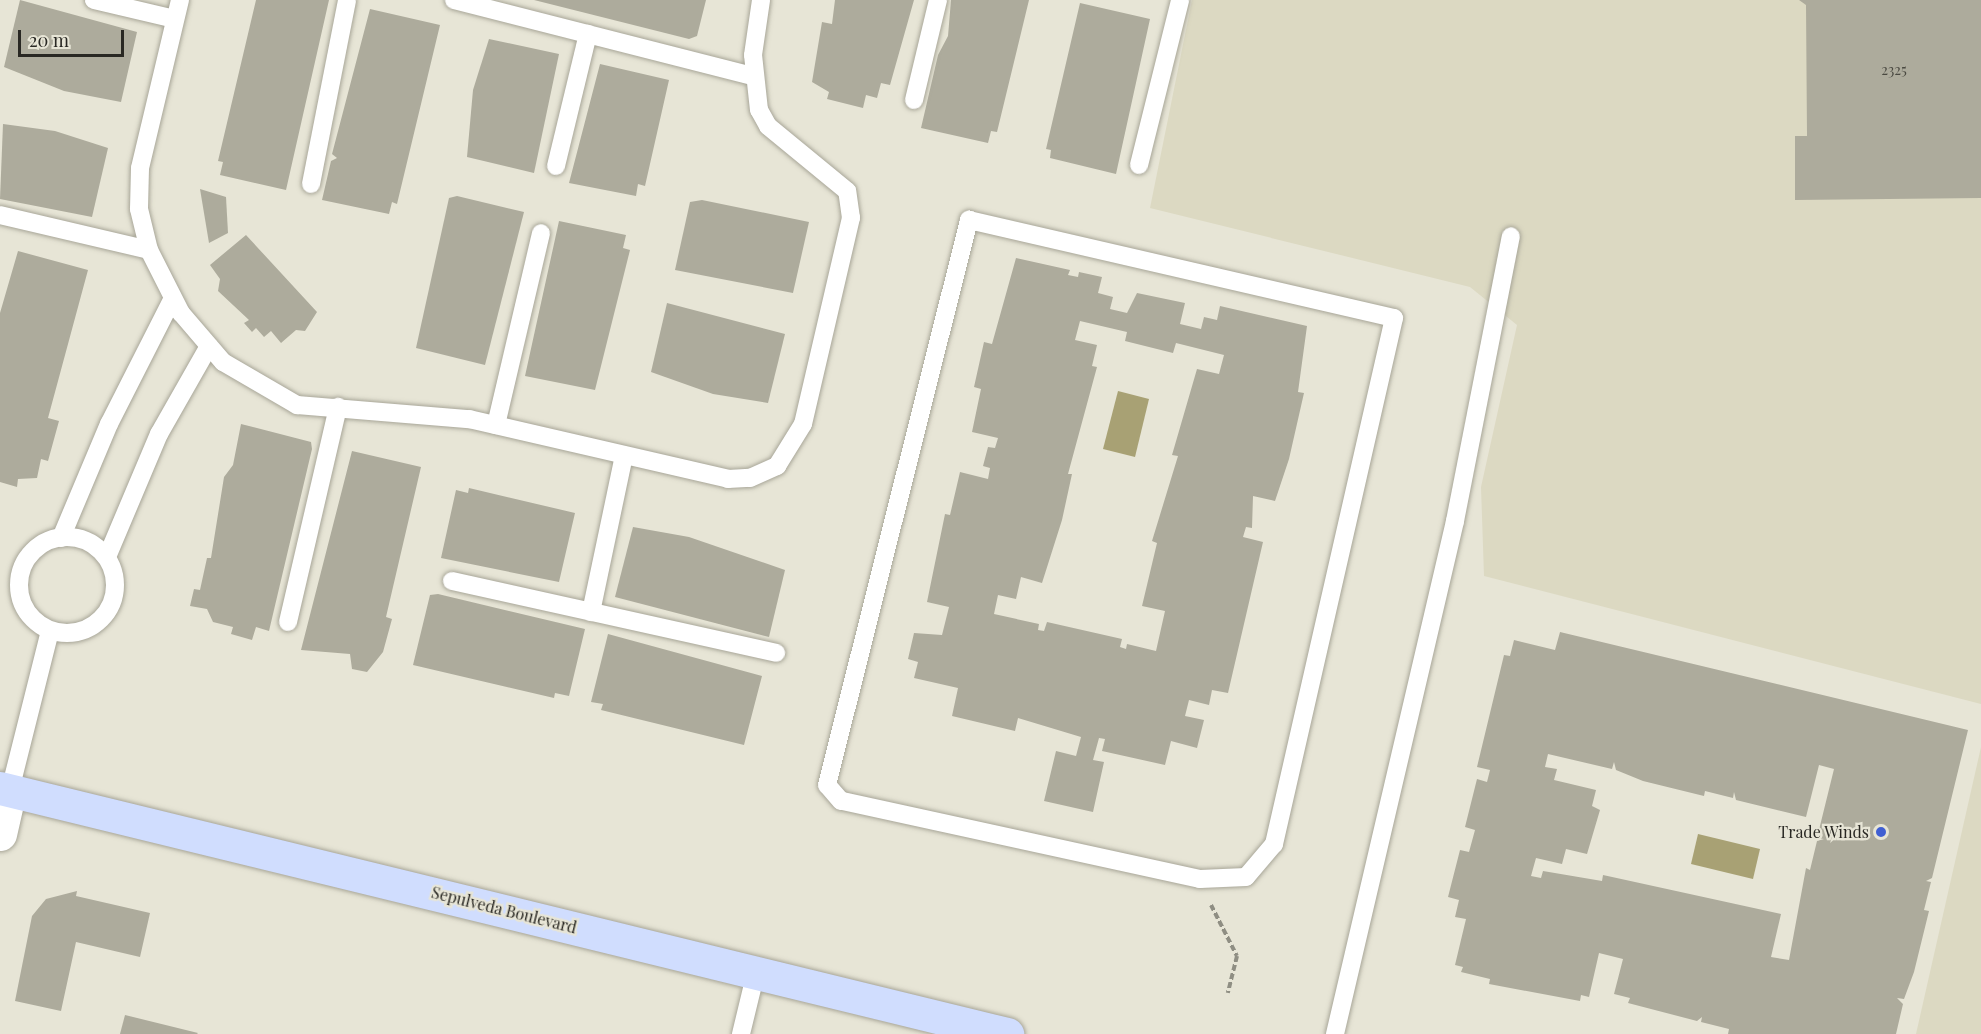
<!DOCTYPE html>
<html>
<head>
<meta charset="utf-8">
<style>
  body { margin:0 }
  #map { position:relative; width:1981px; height:1034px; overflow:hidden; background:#e7e5d6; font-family:"Playfair Display",serif }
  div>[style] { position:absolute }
  .built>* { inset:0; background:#dcd9c2 }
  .water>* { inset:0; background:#a8a174 }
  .building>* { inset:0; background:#adab9c }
  .path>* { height:4px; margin-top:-2px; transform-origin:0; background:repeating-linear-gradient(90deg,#8f8e83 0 6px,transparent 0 9px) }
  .roads { filter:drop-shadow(0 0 2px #a8a698) drop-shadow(0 0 2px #a8a698) }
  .service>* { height:18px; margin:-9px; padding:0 9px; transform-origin:9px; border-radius:9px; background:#fff }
  .service>.ring { margin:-9px; padding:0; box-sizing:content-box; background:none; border:18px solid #fff; border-radius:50% }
  .minor>* { height:33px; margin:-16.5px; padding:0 16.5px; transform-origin:16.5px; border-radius:16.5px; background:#fff }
  .primary>* { height:33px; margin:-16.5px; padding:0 16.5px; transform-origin:16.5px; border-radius:16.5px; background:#d0ddfe }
  .dots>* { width:16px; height:16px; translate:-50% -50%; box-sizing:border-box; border:3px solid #e7e5d6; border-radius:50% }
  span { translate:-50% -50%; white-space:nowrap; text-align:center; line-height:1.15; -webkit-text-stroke:4.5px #e7e5d6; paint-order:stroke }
  .number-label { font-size:14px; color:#4a4941 }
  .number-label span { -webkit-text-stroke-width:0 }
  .poi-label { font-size:16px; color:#292823 }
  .right { translate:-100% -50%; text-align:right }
  .street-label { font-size:16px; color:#292823 }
  .scale { position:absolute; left:18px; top:30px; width:106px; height:27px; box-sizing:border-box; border:3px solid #292823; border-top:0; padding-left:8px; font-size:18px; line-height:21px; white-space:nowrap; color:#292823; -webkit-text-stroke:4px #e7e5d6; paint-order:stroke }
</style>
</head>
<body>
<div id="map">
  <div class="built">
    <i style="clip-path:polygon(1192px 0,1981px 0,1981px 704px,1484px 576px,1481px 487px,1517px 325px,1470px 287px,1150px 208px)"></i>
    <i style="clip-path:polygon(1981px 747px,1981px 1034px,1916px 1034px)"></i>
  </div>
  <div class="water">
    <i style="clip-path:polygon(1118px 391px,1149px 399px,1135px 457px,1103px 449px)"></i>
    <i style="clip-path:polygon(1698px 834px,1760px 849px,1753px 879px,1691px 864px)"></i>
  </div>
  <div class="building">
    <i style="clip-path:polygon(20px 0,137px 32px,121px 102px,64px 91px,4px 67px)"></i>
    <i style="clip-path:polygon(256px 0,329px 0,286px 190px,220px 175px,223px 162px,218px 161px)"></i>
    <i style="clip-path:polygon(534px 0,706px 0,697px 36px,689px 39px)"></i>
    <i style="clip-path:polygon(835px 0,914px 0,890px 85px,881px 83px,877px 98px,866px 95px,863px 108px,827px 99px,829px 92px,812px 82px,822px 22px,832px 24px)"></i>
    <i style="clip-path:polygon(951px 0,1029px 0,997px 132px,991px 131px,988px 143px,921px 128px,938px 55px,948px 36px)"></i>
    <i style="clip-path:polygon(1799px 0,1981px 0,1981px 198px,1795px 200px,1795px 136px,1807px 136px,1806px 5px)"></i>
    <i style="clip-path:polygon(1080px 3px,1150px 19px,1116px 174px,1050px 158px,1051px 150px,1046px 149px)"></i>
    <i style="clip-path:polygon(370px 9px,440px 25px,397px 204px,392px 202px,389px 214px,322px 200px,331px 161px,337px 158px,332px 154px)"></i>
    <i style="clip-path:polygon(489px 39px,559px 54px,534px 173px,467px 157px,473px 90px)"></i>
    <i style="clip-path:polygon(600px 64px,669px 80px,645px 186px,638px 184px,636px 196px,569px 183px)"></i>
    <i style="clip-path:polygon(3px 124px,55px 131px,108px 148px,92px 217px,0 199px)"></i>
    <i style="clip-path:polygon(200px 189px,226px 197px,228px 233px,209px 243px)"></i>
    <i style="clip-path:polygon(457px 196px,524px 212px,485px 365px,416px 348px,449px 198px)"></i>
    <i style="clip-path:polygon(702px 200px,809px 222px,793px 293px,675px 270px,690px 202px)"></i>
    <i style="clip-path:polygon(559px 221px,626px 235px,623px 248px,630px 250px,595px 390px,525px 376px)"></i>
    <i style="clip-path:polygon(246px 235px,317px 312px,305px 331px,296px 330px,281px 343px,271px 331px,264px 337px,256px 328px,252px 332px,244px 323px,249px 320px,218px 291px,220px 279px,210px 265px)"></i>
    <i style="clip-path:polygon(18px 251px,88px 270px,48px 418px,59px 421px,48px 461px,41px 459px,37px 478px,18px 479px,17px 487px,0 482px,0 313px)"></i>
    <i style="clip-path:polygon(evenodd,1016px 258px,1070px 270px,1068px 275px,1078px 277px,1079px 272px,1102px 277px,1098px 293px,1113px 297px,1110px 309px,1127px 313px,1137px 293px,1185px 303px,1180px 324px,1201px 329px,1204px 317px,1217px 320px,1220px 306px,1307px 326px,1298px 392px,1304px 393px,1289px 459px,1275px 501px,1253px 496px,1252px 528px,1246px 527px,1243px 537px,1263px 542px,1228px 693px,1212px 690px,1209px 705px,1189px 700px,1185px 716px,1204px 720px,1197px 748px,1171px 741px,1165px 765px,1102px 751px,1105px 739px,1099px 738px,1093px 760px,1104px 762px,1093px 812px,1044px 801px,1056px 751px,1076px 756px,1081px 737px,1018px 718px,1015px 731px,952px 716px,958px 688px,914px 678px,918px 662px,908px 659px,914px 633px,942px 635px,949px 607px,927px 602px,945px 514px,950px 515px,960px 472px,988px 479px,990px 468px,983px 466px,988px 447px,995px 448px,998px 438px,972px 432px,981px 389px,974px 387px,984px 342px,992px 344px,1016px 258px,1080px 321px,1127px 332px,1125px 341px,1173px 353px,1176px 343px,1224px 355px,1219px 374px,1197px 369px,1172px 455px,1178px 456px,1152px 541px,1157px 543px,1142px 606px,1165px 611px,1156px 651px,1127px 644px,1126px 649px,1120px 647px,1122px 639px,1047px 622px,1044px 631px,1038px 630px,1039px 624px,994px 614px,998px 595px,1016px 599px,1021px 577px,1042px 583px,1062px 520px,1072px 474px,1068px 474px,1097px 367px,1092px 366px,1097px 345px,1075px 340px,1080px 321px)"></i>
    <i style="clip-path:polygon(667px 303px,785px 334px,768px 403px,713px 394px,651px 372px)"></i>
    <i style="clip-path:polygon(241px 424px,311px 442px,312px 449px,269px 631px,256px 627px,252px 640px,231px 634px,233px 627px,213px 622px,207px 609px,190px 606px,194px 589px,200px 590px,207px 558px,211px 558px,224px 477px,233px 465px)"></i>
    <i style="clip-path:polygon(352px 451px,421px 467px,386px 617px,392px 619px,383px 652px,367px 672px,352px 669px,350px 654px,301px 650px)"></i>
    <i style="clip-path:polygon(469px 488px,575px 513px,559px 582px,441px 558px,456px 490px,468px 493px)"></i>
    <i style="clip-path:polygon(633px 527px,689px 537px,785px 570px,769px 637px,615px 597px)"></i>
    <i style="clip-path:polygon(438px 594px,585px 629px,569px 696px,555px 693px,554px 698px,413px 665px,430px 595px)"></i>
    <i style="clip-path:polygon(evenodd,1560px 632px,1968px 730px,1932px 878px,1926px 881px,1931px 882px,1924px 910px,1929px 911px,1914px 972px,1904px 999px,1897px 998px,1903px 1004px,1896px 1034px,1728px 1034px,1729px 1029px,1701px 1022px,1702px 1017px,1697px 1021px,1628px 1003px,1630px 998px,1614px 994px,1623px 959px,1599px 953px,1589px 997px,1581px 995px,1580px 1001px,1489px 984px,1490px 979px,1461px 972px,1463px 967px,1455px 965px,1466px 919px,1455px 917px,1459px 900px,1448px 897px,1460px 850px,1469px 852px,1475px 830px,1465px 827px,1477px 779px,1487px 782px,1490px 770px,1477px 767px,1504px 655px,1510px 656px,1514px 640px,1555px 650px,1560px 632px,1548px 754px,1612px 769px,1614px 762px,1616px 770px,1643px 781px,1704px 796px,1705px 791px,1733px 798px,1734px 792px,1736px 800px,1806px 817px,1819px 765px,1834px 769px,1817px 838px,1824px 839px,1817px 841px,1810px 870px,1806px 868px,1789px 960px,1771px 957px,1781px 914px,1603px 875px,1602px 881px,1543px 871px,1541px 878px,1531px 876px,1536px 858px,1562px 864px,1566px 849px,1587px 854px,1600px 810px,1592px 806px,1596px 790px,1554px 780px,1557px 769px,1545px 767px,1548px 754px)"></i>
    <i style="clip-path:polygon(608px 634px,762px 676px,744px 745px,601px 710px,603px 704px,591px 702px)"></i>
    <i style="clip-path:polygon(77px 891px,76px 896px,150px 913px,140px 957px,76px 942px,61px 1011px,15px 1001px,32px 916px,46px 899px)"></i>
    <i style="clip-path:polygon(125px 1015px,198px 1033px,197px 1034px,120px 1034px)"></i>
  </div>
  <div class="path">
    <i style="left:1211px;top:905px;width:57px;rotate:63deg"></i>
    <i style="left:1237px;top:956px;width:38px;rotate:104deg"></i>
  </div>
  <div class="roads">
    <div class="service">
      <i style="left:94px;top:0;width:83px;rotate:13.2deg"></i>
      <i style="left:180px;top:0;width:173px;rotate:103.4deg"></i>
      <i style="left:140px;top:168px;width:41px;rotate:91.4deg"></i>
      <i style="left:139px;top:209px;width:42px;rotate:76.3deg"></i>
      <i style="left:149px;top:250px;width:71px;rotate:63.1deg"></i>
      <i style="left:181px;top:313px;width:65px;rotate:49.4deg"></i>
      <i style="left:223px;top:362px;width:86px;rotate:30.2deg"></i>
      <i style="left:297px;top:405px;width:173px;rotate:4.7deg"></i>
      <i style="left:469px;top:419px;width:266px;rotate:13deg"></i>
      <i style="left:728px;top:479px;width:22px;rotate:-3deg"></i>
      <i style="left:750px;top:478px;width:30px;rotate:-24deg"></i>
      <i style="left:777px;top:466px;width:49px;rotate:-58.2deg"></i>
      <i style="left:803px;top:424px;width:212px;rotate:-76.9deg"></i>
      <i style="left:851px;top:218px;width:27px;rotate:-98deg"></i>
      <i style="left:847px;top:191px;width:102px;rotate:-140.6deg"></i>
      <i style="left:768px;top:126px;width:18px;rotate:-119deg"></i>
      <i style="left:759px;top:110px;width:55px;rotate:-96.2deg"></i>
      <i style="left:753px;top:55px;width:56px;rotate:-81.7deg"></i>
      <i style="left:454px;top:0;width:309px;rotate:14.3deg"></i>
      <i style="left:914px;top:100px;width:103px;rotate:-76.5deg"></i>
      <i style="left:1139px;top:165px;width:170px;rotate:-76deg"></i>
      <i style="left:556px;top:166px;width:136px;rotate:-76.4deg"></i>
      <i style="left:311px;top:184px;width:187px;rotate:-78.9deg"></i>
      <i style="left:0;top:215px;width:153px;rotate:13.2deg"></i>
      <i style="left:969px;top:220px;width:436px;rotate:13deg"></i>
      <i style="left:1394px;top:318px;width:540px;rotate:102.85deg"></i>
      <i style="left:1274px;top:844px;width:43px;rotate:130.3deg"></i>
      <i style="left:1246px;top:877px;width:46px;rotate:177.5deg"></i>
      <i style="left:1200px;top:879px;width:367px;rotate:-167.7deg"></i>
      <i style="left:841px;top:801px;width:21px;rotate:-131deg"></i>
      <i style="left:827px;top:785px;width:583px;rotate:-75.89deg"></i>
      <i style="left:496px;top:425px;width:197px;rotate:-76.8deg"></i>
      <i class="ring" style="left:19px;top:537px;width:78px;height:78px"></i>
      <i style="left:61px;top:538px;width:124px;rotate:-67.2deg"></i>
      <i style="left:109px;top:424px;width:141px;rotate:-63.1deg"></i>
      <i style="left:107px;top:557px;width:134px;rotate:-67.1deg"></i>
      <i style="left:159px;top:434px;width:101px;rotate:-60.4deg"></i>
      <i style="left:452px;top:581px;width:332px;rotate:12.5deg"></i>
      <i style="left:591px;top:612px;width:160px;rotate:-78.1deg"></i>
      <i style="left:288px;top:622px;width:221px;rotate:-76.9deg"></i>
      <i style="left:10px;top:790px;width:164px;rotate:-75.9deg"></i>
      <i style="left:741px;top:1034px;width:64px;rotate:-76.4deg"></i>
      <i style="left:1335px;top:1034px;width:527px;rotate:-76.83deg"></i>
      <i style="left:1455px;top:521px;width:290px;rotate:-78.9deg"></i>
    </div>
    <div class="minor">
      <i style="left:0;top:834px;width:45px;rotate:-77.2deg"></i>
    </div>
    <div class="primary">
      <i style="left:0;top:788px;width:1037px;rotate:13.73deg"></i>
    </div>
  </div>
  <div class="dots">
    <i style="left:1881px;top:832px;background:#405fd2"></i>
  </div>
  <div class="number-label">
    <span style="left:1894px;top:70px">2325</span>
  </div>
  <div class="poi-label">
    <span class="right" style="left:1869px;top:832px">Trade Winds</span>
  </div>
  <div class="street-label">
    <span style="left:504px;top:910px;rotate:14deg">Sepulveda Boulevard</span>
  </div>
  <div class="scale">20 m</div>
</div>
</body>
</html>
